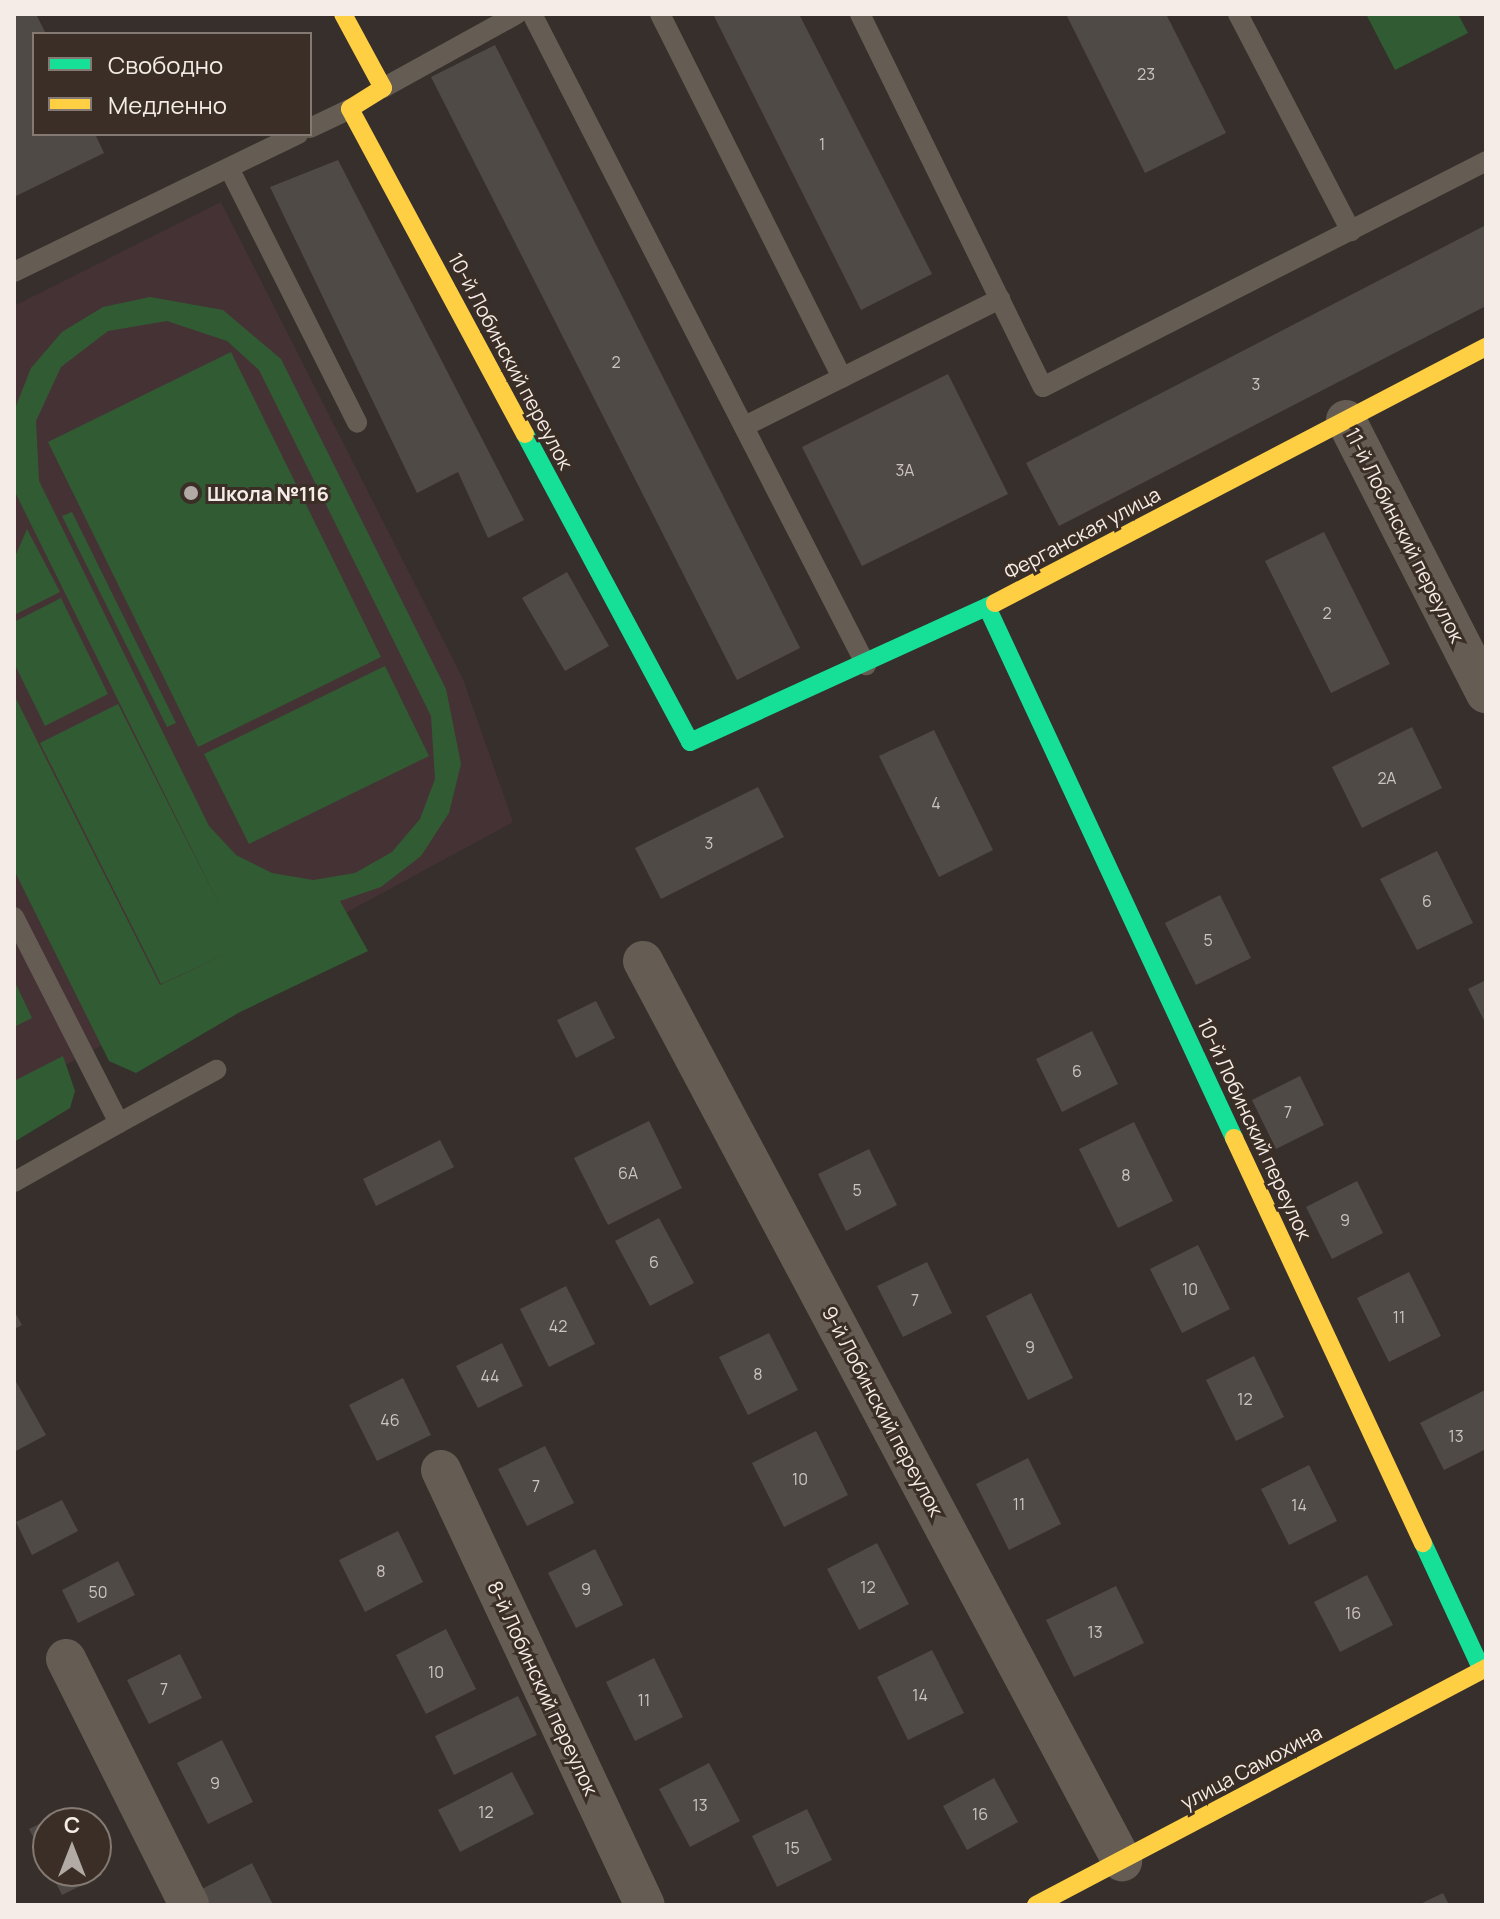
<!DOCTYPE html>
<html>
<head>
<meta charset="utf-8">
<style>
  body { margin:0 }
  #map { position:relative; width:1500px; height:1919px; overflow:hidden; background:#362f2b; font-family:Manrope,sans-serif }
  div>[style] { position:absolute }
  .education>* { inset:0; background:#453235 }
  .green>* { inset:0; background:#315c33 }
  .building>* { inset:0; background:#504a46 }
  .lane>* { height:20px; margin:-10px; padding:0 10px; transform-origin:10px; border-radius:10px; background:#655d53 }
  .street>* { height:40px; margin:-20px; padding:0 20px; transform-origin:20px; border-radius:20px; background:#655d53 }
  .fast>* { height:18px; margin:-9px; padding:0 9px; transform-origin:9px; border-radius:9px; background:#16e098 }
  .slow>* { height:18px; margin:-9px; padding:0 9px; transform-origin:9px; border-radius:9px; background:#ffcf43 }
  .dots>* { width:22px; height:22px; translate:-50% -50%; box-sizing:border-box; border:4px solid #3b2e26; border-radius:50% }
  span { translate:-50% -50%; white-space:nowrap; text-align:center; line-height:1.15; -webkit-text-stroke:6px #3b2e26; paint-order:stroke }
  .number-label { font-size:16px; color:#ccc4bf }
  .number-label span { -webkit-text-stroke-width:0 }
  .street-label { font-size:20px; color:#f5ece7 }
  .poi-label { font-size:20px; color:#f5ece7; font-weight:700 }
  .left { translate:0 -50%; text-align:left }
  .frame { position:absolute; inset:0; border:16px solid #f5ece7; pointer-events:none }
  .legend { position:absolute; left:32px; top:32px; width:280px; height:104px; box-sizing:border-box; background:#3b2e26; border:2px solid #857a73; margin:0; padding:10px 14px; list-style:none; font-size:24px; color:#f5ece7 }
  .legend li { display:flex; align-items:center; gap:16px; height:40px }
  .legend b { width:40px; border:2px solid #857a73 }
  .north { position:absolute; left:32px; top:1807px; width:80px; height:80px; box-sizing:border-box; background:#3b2e26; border:2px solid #857a73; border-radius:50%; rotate:0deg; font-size:22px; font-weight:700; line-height:32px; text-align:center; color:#f5ece7 }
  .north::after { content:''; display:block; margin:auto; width:28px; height:36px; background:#b2aaa5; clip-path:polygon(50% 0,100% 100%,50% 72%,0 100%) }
</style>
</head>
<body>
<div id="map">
  <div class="education">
    <i style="clip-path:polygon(221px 202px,463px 679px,513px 822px,14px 1093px,14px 306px)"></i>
  </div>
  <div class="green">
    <i style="clip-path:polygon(1366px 14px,1458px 14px,1468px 33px,1395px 70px)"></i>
    <i style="clip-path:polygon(evenodd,150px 297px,223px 310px,281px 359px,446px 689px,461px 764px,449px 813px,421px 856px,381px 887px,340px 901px,368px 951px,240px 1012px,136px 1073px,109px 1061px,14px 870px,14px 695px,160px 985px,241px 947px,161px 984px,40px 743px,118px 704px,222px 910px,14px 490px,14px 411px,31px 368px,62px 332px,103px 307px,150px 297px,167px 321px,227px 341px,259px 370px,431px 716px,435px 779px,420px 819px,392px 852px,355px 873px,313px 880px,272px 873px,236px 855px,209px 826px,39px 481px,36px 421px,61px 367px,108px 331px,167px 321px)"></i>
    <i style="clip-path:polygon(231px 352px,381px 657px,198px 747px,48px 442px)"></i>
    <i style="clip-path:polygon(72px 512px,176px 723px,167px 727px,62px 516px)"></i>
    <i style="clip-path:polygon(27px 529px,60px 592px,14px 615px,14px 559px)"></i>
    <i style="clip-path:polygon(61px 598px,108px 694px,45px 726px,14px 663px,14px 622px)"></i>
    <i style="clip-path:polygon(385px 666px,429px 756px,249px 844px,204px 754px)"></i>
    <i style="clip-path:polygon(14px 980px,32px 1018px,14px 1027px)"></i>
    <i style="clip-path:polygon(63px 1056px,75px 1091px,70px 1108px,14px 1142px,14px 1081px)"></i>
  </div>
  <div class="building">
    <i style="clip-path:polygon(14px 14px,36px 14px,46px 34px,34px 34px,34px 134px,95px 134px,104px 153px,14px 197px)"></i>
    <i style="clip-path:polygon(713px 14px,799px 14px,932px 274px,861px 310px)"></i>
    <i style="clip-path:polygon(1066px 14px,1166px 14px,1226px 133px,1145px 173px)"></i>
    <i style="clip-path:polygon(495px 45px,800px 648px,737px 680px,431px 77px)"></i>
    <i style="clip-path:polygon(338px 160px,524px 520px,488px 538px,458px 472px,417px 493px,270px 187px)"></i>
    <i style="clip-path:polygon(1486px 225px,1486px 306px,1059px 526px,1026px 463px)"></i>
    <i style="clip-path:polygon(948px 374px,1008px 494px,862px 566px,802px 447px)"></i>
    <i style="clip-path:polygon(1324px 532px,1390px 664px,1331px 693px,1265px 561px)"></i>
    <i style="clip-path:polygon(567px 572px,609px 646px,565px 671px,522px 598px)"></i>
    <i style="clip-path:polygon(1412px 727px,1442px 788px,1362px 828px,1332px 767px)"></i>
    <i style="clip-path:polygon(934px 730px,993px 850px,939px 877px,879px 756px)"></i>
    <i style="clip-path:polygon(758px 787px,784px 837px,661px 899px,635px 848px)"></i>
    <i style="clip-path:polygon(1437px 851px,1473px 923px,1417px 950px,1380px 879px)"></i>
    <i style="clip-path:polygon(1220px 895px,1251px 958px,1196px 985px,1165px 923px)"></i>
    <i style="clip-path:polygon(1486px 980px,1486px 1024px,1468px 989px)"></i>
    <i style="clip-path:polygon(596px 1001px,615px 1038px,576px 1058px,557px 1020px)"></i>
    <i style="clip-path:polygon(1092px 1031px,1118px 1084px,1062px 1112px,1036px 1059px)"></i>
    <i style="clip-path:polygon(1300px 1076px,1324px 1125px,1276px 1149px,1252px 1100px)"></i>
    <i style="clip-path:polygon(649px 1121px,682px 1188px,608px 1225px,574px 1158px)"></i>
    <i style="clip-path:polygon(1134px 1122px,1173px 1201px,1118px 1228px,1079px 1149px)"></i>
    <i style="clip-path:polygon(440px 1140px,454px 1167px,376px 1206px,363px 1179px)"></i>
    <i style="clip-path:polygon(869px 1149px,897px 1205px,846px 1231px,818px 1174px)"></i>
    <i style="clip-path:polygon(1357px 1181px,1383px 1233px,1332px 1259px,1306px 1207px)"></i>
    <i style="clip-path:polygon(659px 1218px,694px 1283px,650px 1306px,615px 1241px)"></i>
    <i style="clip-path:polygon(1198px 1245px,1230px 1309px,1182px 1333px,1150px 1269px)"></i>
    <i style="clip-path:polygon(927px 1262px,952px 1313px,903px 1337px,877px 1286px)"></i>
    <i style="clip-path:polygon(1409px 1272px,1441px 1336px,1389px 1362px,1357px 1298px)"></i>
    <i style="clip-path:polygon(566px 1286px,595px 1344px,549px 1367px,520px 1309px)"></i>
    <i style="clip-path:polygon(1031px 1293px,1073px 1378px,1028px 1400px,986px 1316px)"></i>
    <i style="clip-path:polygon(14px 1311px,22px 1325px,14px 1329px)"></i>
    <i style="clip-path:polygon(769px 1333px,798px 1390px,748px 1415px,719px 1357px)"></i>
    <i style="clip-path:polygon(502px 1343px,523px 1386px,478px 1408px,456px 1366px)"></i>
    <i style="clip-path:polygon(1254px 1356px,1284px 1417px,1236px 1441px,1206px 1380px)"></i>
    <i style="clip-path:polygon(14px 1378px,46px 1435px,14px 1452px)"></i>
    <i style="clip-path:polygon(403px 1378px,431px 1435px,377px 1461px,349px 1405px)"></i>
    <i style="clip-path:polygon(1485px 1390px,1486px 1449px,1444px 1470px,1420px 1423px)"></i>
    <i style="clip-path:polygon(816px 1431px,848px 1495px,784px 1527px,752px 1463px)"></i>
    <i style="clip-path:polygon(545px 1446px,574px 1503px,527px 1526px,498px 1469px)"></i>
    <i style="clip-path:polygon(1028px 1458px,1061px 1524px,1009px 1550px,976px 1484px)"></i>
    <i style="clip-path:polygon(1309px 1465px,1337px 1521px,1289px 1545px,1261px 1489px)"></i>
    <i style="clip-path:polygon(62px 1500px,78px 1531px,32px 1555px,16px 1522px)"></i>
    <i style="clip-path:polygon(398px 1531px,423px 1582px,365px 1612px,339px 1560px)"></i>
    <i style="clip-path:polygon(877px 1543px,909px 1604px,859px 1630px,827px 1569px)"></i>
    <i style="clip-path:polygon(595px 1549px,623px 1605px,576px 1628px,548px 1573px)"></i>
    <i style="clip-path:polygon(118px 1561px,135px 1595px,78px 1623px,62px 1590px)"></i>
    <i style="clip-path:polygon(1367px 1575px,1393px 1625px,1340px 1652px,1314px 1602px)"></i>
    <i style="clip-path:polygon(1116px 1586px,1144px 1643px,1074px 1677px,1046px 1620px)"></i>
    <i style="clip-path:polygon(446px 1629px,476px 1689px,426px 1714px,396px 1655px)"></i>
    <i style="clip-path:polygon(932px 1650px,964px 1713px,908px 1740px,877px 1677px)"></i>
    <i style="clip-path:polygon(180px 1654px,202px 1698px,149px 1724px,127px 1680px)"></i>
    <i style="clip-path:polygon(654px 1658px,683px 1717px,635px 1741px,606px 1682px)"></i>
    <i style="clip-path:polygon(518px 1696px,537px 1735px,454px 1775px,435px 1736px)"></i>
    <i style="clip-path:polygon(222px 1740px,253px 1802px,208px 1824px,177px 1763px)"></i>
    <i style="clip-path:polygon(709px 1763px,740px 1821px,690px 1847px,659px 1789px)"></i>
    <i style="clip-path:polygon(512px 1772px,534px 1814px,460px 1852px,438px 1810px)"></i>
    <i style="clip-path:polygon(994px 1778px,1018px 1822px,967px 1850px,943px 1806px)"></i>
    <i style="clip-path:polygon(807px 1809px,832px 1860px,777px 1887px,752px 1836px)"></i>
    <i style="clip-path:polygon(69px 1810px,76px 1823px,48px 1823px,48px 1866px,29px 1829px)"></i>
    <i style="clip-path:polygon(96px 1863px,102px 1875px,62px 1895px,50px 1871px,96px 1871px)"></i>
    <i style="clip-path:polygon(252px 1863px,273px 1905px,210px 1905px,202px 1889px)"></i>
    <i style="clip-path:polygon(1443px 1893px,1449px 1905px,1418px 1905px)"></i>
  </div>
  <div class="lane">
    <i style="left:532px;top:14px;width:732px;rotate:62.84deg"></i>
    <i style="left:660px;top:14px;width:407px;rotate:63.4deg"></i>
    <i style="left:860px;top:14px;width:415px;rotate:63.9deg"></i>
    <i style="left:1043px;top:387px;width:497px;rotate:-27deg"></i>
    <i style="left:1238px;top:14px;width:245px;rotate:62.5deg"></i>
    <i style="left:383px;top:88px;width:153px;rotate:-28.9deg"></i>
    <i style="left:310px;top:128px;width:44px;rotate:-25.4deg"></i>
    <i style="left:229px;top:168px;width:285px;rotate:63.3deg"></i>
    <i style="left:14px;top:272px;width:316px;rotate:-25.9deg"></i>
    <i style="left:747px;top:425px;width:283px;rotate:-26.5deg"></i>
    <i style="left:14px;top:917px;width:231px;rotate:63deg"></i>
    <i style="left:119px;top:1123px;width:120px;rotate:150.7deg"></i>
    <i style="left:119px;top:1123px;width:111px;rotate:-28.7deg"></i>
  </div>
  <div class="street">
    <i style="left:1346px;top:420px;width:307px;rotate:62.9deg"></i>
    <i style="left:643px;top:961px;width:1020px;rotate:61.98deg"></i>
    <i style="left:441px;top:1470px;width:480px;rotate:64.9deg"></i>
    <i style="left:66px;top:1659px;width:275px;rotate:63.4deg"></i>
  </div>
  <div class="fast">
    <i style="left:525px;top:434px;width:349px;rotate:61.8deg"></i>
    <i style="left:690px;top:742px;width:335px;rotate:-24.5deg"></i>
    <i style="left:987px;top:607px;width:586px;rotate:65.05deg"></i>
    <i style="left:1423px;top:1543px;width:140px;rotate:65.1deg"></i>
  </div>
  <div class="slow">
    <i style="left:343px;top:14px;width:84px;rotate:61.6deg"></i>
    <i style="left:383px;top:88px;width:39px;rotate:148deg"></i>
    <i style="left:350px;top:109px;width:369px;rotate:61.7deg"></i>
    <i style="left:995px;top:603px;width:554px;rotate:-27.54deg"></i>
    <i style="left:1234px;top:1138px;width:447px;rotate:65deg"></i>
    <i style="left:1036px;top:1905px;width:509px;rotate:-27.77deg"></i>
  </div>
  <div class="dots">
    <i style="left:191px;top:493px;background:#b2aaa5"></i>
  </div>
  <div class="number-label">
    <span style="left:1146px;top:74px">23</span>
    <span style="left:822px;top:144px">1</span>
    <span style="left:616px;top:362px">2</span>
    <span style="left:1256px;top:384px">3</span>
    <span style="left:905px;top:470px">3А</span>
    <span style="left:1327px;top:613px">2</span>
    <span style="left:1387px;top:778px">2А</span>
    <span style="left:936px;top:803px">4</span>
    <span style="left:709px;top:843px">3</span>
    <span style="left:1427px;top:901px">6</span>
    <span style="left:1208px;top:940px">5</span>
    <span style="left:1077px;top:1071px">6</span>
    <span style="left:1288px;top:1112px">7</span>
    <span style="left:628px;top:1173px">6А</span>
    <span style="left:1126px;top:1175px">8</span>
    <span style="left:857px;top:1190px">5</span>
    <span style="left:1345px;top:1220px">9</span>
    <span style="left:654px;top:1262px">6</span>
    <span style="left:1190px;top:1289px">10</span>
    <span style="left:915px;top:1300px">7</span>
    <span style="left:1399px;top:1317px">11</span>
    <span style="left:558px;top:1326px">42</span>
    <span style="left:1030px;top:1347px">9</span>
    <span style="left:758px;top:1374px">8</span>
    <span style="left:490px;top:1376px">44</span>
    <span style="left:1245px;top:1399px">12</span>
    <span style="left:390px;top:1420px">46</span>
    <span style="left:1456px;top:1436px">13</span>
    <span style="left:800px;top:1479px">10</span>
    <span style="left:536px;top:1486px">7</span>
    <span style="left:1019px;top:1504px">11</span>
    <span style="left:1299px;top:1505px">14</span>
    <span style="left:381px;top:1571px">8</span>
    <span style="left:868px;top:1587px">12</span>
    <span style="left:586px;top:1589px">9</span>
    <span style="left:98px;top:1592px">50</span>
    <span style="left:1353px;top:1613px">16</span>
    <span style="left:1095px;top:1632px">13</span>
    <span style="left:436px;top:1672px">10</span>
    <span style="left:164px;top:1689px">7</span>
    <span style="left:920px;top:1695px">14</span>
    <span style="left:644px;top:1700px">11</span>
    <span style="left:215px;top:1783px">9</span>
    <span style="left:700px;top:1805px">13</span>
    <span style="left:486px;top:1812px">12</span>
    <span style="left:980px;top:1814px">16</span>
    <span style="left:792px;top:1848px">15</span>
  </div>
  <div class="street-label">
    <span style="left:511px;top:361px;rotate:62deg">10-й Лобинский переулок</span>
    <span style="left:1082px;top:533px;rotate:-28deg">Ферганская улица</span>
    <span style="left:1405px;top:535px;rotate:63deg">11-й Лобинский переулок</span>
    <span style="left:1255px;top:1129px;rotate:65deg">10-й Лобинский переулок</span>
    <span style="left:883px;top:1411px;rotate:62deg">9-й Лобинский переулок</span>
    <span style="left:543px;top:1688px;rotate:65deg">8-й Лобинский переулок</span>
    <span style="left:1251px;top:1767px;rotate:-28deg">улица Самохина</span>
  </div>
  <div class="poi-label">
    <span class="left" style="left:207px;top:493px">Школа №116</span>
  </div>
  <div class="frame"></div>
  <ul class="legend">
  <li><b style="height:10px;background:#16e098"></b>Свободно</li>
  <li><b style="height:10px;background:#ffcf43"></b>Медленно</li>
  </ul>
  <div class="north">С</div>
</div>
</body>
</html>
